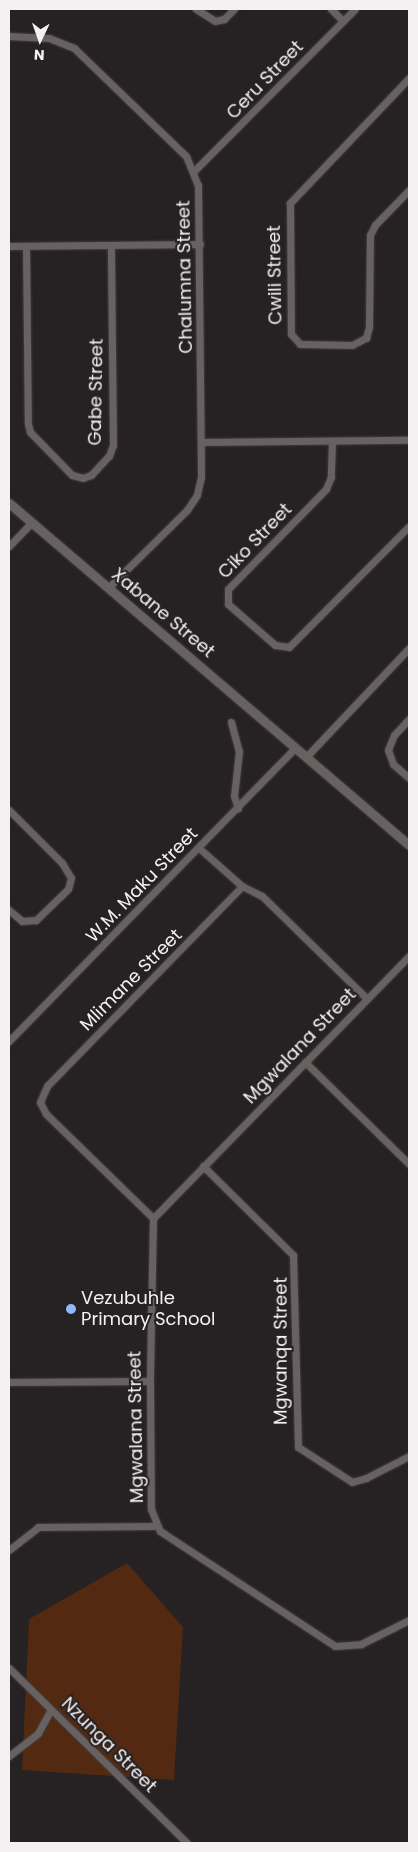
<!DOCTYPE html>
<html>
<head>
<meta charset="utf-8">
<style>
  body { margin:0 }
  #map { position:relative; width:418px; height:1852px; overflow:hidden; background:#262122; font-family:Poppins,sans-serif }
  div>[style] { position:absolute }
  .green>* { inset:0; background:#532a11 }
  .roads { filter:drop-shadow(0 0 1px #423d3e) drop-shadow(0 0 1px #423d3e) }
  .minor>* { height:7px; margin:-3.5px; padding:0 3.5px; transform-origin:3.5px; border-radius:3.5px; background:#676161 }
  .tertiary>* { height:9px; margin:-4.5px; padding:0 4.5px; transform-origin:4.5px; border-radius:4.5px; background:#676161 }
  .dots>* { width:14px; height:14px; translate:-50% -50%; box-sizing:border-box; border:2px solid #262122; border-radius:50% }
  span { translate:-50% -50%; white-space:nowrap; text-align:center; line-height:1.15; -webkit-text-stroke:4px #262122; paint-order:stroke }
  .street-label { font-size:18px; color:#f5f1f2 }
  .poi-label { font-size:18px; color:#f5f1f2 }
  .left { translate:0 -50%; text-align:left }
  .frame { position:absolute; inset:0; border:10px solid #f5f1f2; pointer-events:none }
  .north { position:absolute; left:15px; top:15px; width:50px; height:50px; -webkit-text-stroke:4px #262122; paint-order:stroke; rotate:183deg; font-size:14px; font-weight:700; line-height:20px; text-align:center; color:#f5f1f2 }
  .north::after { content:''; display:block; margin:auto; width:18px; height:22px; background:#f5f1f2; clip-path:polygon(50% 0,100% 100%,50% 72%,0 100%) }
</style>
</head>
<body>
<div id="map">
  <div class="green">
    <i style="clip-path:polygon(127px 1563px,183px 1627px,174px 1780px,22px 1770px,29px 1619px)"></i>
  </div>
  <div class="roads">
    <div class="minor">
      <i style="left:196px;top:9px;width:22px;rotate:32deg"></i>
      <i style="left:215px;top:21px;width:9px;rotate:-13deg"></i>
      <i style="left:224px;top:19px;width:14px;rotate:-45deg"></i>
      <i style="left:331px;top:9px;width:17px;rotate:45deg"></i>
      <i style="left:9px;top:36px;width:40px;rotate:2.9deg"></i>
      <i style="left:49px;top:38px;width:27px;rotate:22deg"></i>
      <i style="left:74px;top:48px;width:156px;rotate:44deg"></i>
      <i style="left:186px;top:156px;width:31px;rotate:68deg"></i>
      <i style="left:198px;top:185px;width:292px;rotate:89.4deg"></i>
      <i style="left:201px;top:477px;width:18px;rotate:103deg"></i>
      <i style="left:197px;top:495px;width:18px;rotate:124deg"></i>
      <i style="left:187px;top:510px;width:111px;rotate:135.4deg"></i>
      <i style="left:409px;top:78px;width:173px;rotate:133.6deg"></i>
      <i style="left:290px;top:203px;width:131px;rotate:89.6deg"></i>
      <i style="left:291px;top:334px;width:13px;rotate:48deg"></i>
      <i style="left:300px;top:344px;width:52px;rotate:1.1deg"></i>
      <i style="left:352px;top:345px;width:16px;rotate:-27deg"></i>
      <i style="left:366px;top:338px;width:11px;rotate:-75deg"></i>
      <i style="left:369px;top:327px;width:92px;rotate:-89.4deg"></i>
      <i style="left:370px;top:235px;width:11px;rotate:-63deg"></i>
      <i style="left:375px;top:225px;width:49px;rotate:-45.8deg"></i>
      <i style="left:194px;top:171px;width:228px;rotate:-45.2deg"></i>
      <i style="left:9px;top:246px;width:191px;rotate:-0.6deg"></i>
      <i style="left:26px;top:246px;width:178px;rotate:89.4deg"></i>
      <i style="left:28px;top:424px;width:8px;rotate:76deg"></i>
      <i style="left:30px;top:432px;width:60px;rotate:45.7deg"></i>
      <i style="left:72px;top:475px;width:11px;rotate:15deg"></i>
      <i style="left:83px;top:478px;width:9px;rotate:-21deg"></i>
      <i style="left:91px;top:475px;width:26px;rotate:-47deg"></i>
      <i style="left:109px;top:456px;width:12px;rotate:-70deg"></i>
      <i style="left:113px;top:445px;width:200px;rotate:-90.6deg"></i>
      <i style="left:332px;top:441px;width:36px;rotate:92deg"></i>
      <i style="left:331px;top:477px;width:13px;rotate:113deg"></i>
      <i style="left:326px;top:489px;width:140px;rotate:134.4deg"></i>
      <i style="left:228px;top:589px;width:15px;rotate:90deg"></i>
      <i style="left:228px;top:604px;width:62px;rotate:41.1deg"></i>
      <i style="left:275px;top:645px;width:14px;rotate:8deg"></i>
      <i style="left:289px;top:647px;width:170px;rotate:-45.2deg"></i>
      <i style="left:201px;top:442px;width:208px;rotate:-0.6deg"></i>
      <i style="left:9px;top:546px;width:33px;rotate:-46deg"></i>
      <i style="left:409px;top:719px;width:22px;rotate:133deg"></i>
      <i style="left:394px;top:735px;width:16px;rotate:112deg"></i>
      <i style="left:388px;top:750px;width:15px;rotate:70deg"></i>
      <i style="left:393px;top:764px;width:21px;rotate:41deg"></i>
      <i style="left:231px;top:722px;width:30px;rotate:75deg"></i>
      <i style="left:239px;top:751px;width:45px;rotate:96.3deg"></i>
      <i style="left:234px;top:796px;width:13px;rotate:72deg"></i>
      <i style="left:306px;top:757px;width:150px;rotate:-46.6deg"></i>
      <i style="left:9px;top:810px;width:75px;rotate:45deg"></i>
      <i style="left:62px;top:863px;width:17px;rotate:59deg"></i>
      <i style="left:71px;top:878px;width:11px;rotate:105deg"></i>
      <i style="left:68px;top:889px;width:45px;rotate:135.9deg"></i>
      <i style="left:36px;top:920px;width:14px;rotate:176deg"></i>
      <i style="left:22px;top:921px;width:17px;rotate:-140deg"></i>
      <i style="left:199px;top:848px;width:57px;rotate:41.5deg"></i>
      <i style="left:409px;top:956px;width:366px;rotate:134.3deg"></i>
      <i style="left:153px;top:1218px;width:163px;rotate:91.1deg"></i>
      <i style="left:150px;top:1381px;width:128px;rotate:89.6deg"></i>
      <i style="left:151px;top:1509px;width:24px;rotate:68deg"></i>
      <i style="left:160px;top:1531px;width:209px;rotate:33.3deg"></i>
      <i style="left:335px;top:1646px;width:26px;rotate:-4deg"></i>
      <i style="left:361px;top:1644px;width:54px;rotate:-26.6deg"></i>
      <i style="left:9px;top:1041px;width:409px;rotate:-45.7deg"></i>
      <i style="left:305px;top:1062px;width:146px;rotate:44.4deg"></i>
      <i style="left:203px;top:1166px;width:127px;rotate:44.7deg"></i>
      <i style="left:293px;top:1255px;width:192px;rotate:88.5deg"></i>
      <i style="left:298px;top:1447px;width:64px;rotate:32.9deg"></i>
      <i style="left:352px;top:1482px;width:15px;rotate:-16deg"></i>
      <i style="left:366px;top:1478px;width:48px;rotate:-27.1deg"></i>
      <i style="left:153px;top:1218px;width:149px;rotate:-135.8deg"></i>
      <i style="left:46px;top:1114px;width:13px;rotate:-117deg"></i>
      <i style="left:40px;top:1102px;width:17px;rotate:-66deg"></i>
      <i style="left:47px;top:1086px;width:279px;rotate:-45.7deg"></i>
      <i style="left:242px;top:886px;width:22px;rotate:27deg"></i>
      <i style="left:262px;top:896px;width:147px;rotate:44.4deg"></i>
      <i style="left:9px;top:1382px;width:141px;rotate:-0.4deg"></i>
      <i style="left:9px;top:1550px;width:37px;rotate:-38deg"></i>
      <i style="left:38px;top:1527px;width:117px;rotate:-0.5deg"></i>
      <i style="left:9px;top:1668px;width:250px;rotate:44.5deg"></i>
      <i style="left:9px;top:1756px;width:37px;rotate:-38deg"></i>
      <i style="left:38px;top:1733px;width:26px;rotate:-61deg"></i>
    </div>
    <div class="tertiary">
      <i style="left:9px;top:503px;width:526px;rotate:40.53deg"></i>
    </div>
  </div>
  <div class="dots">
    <i style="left:71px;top:1309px;background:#91b8fd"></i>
  </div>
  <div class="street-label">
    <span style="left:265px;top:80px;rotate:-46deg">Ceru Street</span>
    <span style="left:275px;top:275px;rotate:-91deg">Cwili Street</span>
    <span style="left:185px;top:277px;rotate:-91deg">Chalumna Street</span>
    <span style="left:96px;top:392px;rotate:-89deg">Gabe Street</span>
    <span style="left:255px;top:541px;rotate:-46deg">Ciko Street</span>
    <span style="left:163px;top:613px;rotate:40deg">Xabane Street</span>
    <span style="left:142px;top:885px;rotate:-46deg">W.M. Maku Street</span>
    <span style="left:131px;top:980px;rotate:-45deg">Mlimane Street</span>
    <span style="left:300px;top:1046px;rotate:-46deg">Mgwalana Street</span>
    <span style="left:281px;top:1351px;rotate:-90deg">Mgwanqa Street</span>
    <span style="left:136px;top:1427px;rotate:-91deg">Mgwalana Street</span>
    <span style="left:109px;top:1745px;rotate:45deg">Nzunga Street</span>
  </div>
  <div class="poi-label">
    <span class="left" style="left:81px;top:1309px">Vezubuhle<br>Primary School</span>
  </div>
  <div class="frame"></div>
  <div class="north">N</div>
</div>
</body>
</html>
